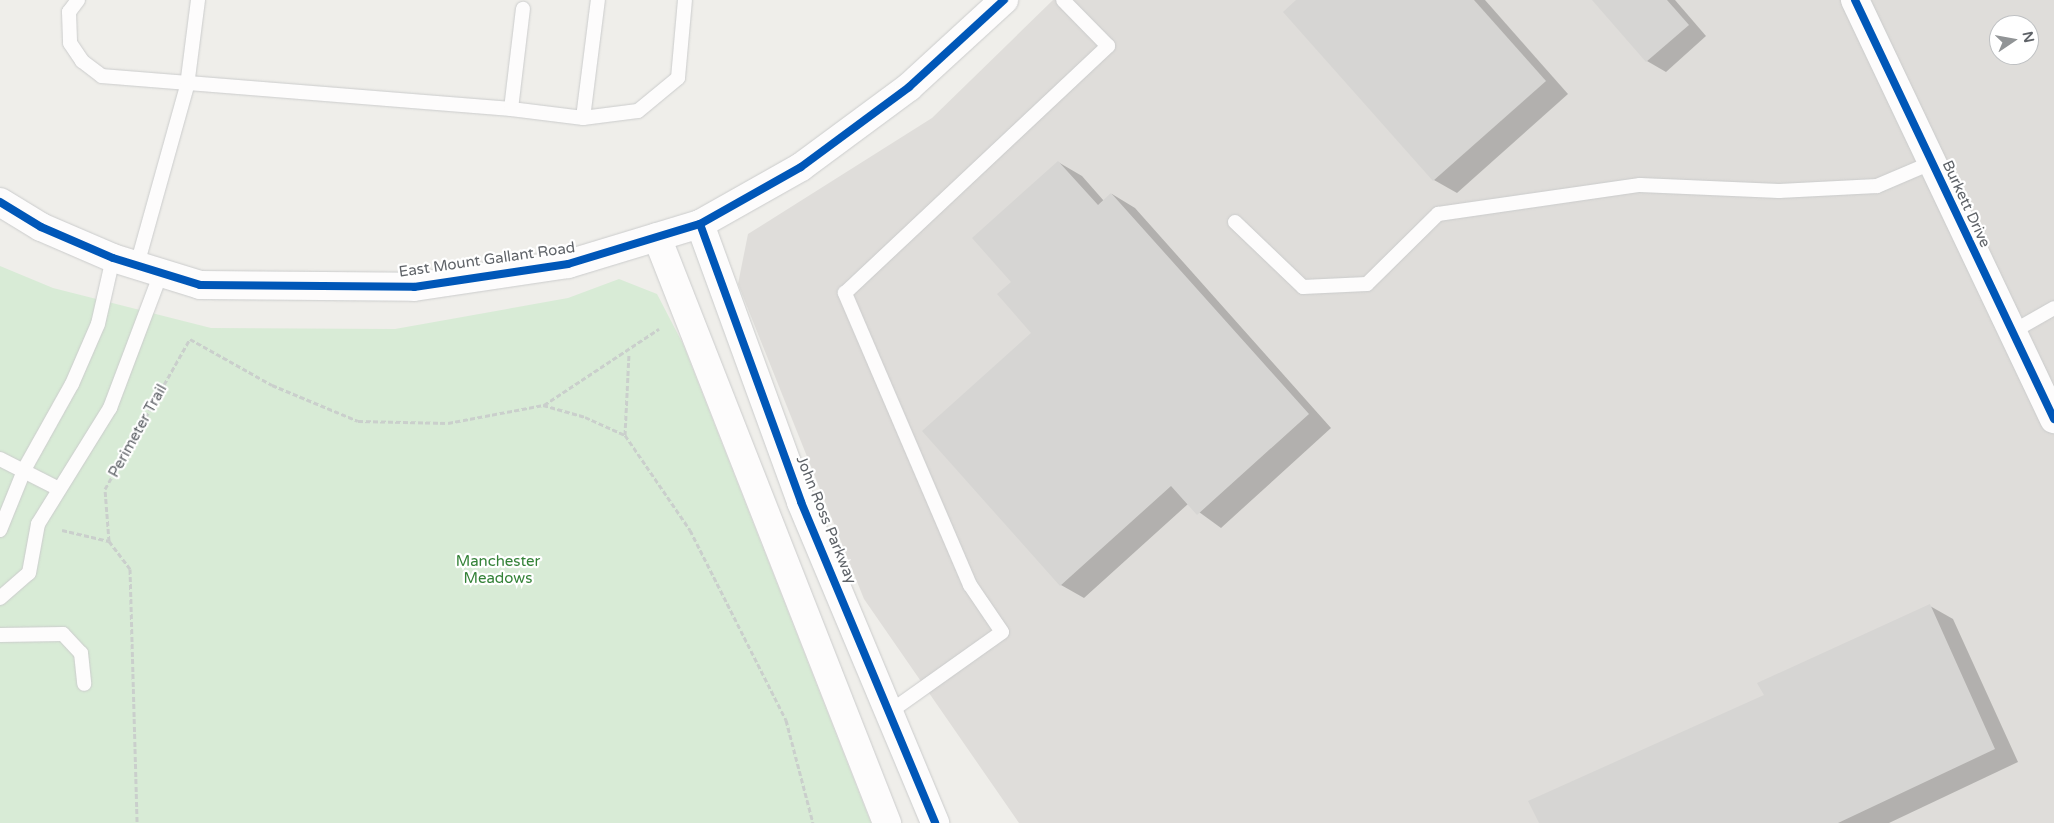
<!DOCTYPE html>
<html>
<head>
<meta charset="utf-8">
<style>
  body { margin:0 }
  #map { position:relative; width:2054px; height:823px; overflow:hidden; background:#efeeea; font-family:"Varela Round",sans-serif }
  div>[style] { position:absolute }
  .industrial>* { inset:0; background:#dfddda }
  .green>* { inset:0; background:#d8ebd6 }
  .shadow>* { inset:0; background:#0003 }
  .building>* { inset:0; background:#d6d5d3 }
  .path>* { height:3px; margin-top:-1.5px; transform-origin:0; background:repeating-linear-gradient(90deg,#cacfcc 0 5px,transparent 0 7.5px) }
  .roads { filter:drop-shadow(0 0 1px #cbcccc) drop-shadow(0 0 1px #cbcccc) }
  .lane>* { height:14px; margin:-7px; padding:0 7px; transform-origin:7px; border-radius:7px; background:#fdfcfc }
  .street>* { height:28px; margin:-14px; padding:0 14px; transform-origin:14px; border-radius:14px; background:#fdfcfc }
  .secondary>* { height:28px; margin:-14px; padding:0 14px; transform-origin:14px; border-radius:14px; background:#fdfcfc }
  .cycleway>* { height:8px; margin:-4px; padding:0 4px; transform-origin:4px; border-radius:4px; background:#0057b8 }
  span { translate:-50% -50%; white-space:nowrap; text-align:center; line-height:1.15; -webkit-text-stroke:4.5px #fff; paint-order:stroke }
  .street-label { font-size:15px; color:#5f6368 }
  .park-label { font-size:15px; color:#348238 }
  .north { position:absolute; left:1989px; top:15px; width:50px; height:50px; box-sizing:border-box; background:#fff; border:1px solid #bfc1c3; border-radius:50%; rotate:78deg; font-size:14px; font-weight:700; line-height:20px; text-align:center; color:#5f6368 }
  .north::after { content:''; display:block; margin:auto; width:18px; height:22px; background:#919496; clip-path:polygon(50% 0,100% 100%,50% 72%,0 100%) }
</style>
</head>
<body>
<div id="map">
  <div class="industrial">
    <i style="clip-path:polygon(evenodd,1053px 0,2054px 0,2054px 823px,1019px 823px,864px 599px,738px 284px,748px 234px,932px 118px,1053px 0,1999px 25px,2029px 25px,2029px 55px,1999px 55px,1999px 25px)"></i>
  </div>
  <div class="green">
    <i style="clip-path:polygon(0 266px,53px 288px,211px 328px,395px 329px,568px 298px,619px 279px,657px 294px,683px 344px,871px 823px,0 823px)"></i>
  </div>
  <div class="shadow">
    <i style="clip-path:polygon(1298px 0,1485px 0,1568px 94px,1457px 193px,1434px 180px)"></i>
    <i style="clip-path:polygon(1594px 0,1675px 0,1706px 36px,1666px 72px,1647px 61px)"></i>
    <i style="clip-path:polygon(1058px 162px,1082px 176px,1104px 201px,1112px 194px,1135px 208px,1331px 428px,1221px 528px,1188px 504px,1084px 598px,1061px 585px,1033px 333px)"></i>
    <i style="clip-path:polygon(1930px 606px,1953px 619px,2018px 762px,1889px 823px,1540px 823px)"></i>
  </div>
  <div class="building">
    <i style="clip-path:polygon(1296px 0,1474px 0,1546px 81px,1433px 181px,1283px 12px)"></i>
    <i style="clip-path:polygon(1592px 0,1667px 0,1689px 25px,1646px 62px)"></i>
    <i style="clip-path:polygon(1058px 161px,1098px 205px,1111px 193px,1309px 414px,1197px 515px,1171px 486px,1060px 586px,922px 431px,1031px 333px,997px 294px,1011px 282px,972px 238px)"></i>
    <i style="clip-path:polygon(1930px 604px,1995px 749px,1838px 823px,1539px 823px,1528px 801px,1764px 695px,1757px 683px)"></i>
  </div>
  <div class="path">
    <i style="left:544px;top:405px;width:138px;rotate:-33.5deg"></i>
    <i style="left:625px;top:435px;width:82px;rotate:-87.2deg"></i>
    <i style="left:62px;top:530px;width:48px;rotate:13.2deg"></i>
    <i style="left:109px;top:541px;width:52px;rotate:-94.4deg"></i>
    <i style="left:105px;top:489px;width:172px;rotate:-60.5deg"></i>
    <i style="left:190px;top:339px;width:94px;rotate:29.3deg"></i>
    <i style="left:272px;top:385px;width:93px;rotate:22.7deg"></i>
    <i style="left:358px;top:421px;width:90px;rotate:1.3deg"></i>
    <i style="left:448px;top:423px;width:97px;rotate:-10.7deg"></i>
    <i style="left:543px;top:405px;width:44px;rotate:15.9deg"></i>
    <i style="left:585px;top:417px;width:44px;rotate:24.2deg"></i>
    <i style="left:625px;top:435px;width:115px;rotate:55.6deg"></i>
    <i style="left:690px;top:530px;width:213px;rotate:63.2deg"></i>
    <i style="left:786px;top:720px;width:106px;rotate:75.3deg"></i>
    <i style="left:109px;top:541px;width:35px;rotate:53deg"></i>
    <i style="left:130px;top:569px;width:254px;rotate:88.4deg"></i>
  </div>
  <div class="roads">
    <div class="lane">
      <i style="left:78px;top:0;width:15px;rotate:127deg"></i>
      <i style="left:69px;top:12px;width:31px;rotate:88deg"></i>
      <i style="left:70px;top:43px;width:22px;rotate:56deg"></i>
      <i style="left:82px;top:61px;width:25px;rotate:37deg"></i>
      <i style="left:102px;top:76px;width:410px;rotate:4.6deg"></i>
      <i style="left:511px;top:109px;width:101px;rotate:-83.2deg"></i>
      <i style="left:511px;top:109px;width:73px;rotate:7.1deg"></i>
      <i style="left:583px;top:118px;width:55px;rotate:-7.3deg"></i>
      <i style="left:638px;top:111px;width:52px;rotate:-39.5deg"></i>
      <i style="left:678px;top:78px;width:78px;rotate:-84.9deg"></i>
      <i style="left:583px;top:118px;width:119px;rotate:-82.8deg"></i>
      <i style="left:1235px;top:222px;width:94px;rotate:43.7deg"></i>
      <i style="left:1303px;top:287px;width:64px;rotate:-2.7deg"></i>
      <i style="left:1367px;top:284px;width:100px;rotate:-44.6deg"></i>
      <i style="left:1438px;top:214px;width:204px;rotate:-8.2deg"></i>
      <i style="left:1640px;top:185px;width:139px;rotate:2.5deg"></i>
      <i style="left:1779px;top:191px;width:98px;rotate:-2.9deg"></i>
      <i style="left:1877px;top:186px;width:59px;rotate:-23.1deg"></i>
      <i style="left:137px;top:265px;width:186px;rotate:-74.4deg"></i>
      <i style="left:187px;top:86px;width:87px;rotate:-82.7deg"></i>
      <i style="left:2012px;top:332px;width:48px;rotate:-29.7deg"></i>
      <i style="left:0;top:459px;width:64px;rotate:27deg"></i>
      <i style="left:0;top:530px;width:67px;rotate:-68deg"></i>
      <i style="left:25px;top:468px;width:96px;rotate:-60.8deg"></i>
      <i style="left:72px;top:384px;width:65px;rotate:-66.6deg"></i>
      <i style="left:98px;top:324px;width:68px;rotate:-77.2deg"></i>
      <i style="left:0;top:598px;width:38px;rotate:-41deg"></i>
      <i style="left:29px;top:573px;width:50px;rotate:-79.6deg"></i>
      <i style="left:38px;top:524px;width:137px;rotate:-58.2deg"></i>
      <i style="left:110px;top:408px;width:144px;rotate:-69.3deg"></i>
      <i style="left:0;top:635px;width:63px;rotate:-0.9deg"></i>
      <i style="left:63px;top:634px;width:26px;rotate:47deg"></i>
      <i style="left:81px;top:653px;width:31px;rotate:84deg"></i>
      <i style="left:891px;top:711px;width:136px;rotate:-35.4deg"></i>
      <i style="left:1002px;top:632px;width:57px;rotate:-124.2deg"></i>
      <i style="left:970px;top:585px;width:318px;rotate:-113.2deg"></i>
      <i style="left:845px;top:293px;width:361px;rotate:-43.2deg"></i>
      <i style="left:1108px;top:46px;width:64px;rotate:-134.4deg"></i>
    </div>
    <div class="street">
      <i style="left:1855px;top:0;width:464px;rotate:64.6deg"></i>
    </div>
    <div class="secondary">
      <i style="left:0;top:202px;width:48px;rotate:31.4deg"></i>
      <i style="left:41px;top:227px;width:78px;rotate:23.3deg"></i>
      <i style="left:113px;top:258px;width:91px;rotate:17.2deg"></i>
      <i style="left:200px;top:285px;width:214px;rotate:0.5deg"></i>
      <i style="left:414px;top:287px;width:156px;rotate:-8.5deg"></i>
      <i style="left:568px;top:264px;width:138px;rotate:-16.9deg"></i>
      <i style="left:700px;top:224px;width:116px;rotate:-29.4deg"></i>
      <i style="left:801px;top:167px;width:134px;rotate:-36.5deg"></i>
      <i style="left:909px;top:87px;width:129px;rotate:-42.5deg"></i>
      <i style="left:700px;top:224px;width:296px;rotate:70deg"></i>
      <i style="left:801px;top:502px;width:348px;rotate:67.3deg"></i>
      <i style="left:657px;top:237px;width:630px;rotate:68.57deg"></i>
    </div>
  </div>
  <div class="cycleway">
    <i style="left:1855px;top:0;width:464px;rotate:64.6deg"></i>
    <i style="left:0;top:202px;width:48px;rotate:31.4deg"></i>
    <i style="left:41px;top:227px;width:78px;rotate:23.3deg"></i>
    <i style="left:113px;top:258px;width:91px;rotate:17.2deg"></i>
    <i style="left:200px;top:285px;width:214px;rotate:0.5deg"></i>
    <i style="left:414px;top:287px;width:156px;rotate:-8.5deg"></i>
    <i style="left:568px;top:264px;width:138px;rotate:-16.9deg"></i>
    <i style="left:700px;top:224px;width:116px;rotate:-29.4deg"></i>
    <i style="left:801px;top:167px;width:134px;rotate:-36.5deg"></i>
    <i style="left:909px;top:87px;width:129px;rotate:-42.5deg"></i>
    <i style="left:700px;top:224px;width:296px;rotate:70deg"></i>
    <i style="left:801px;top:502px;width:348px;rotate:67.3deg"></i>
  </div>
  <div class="street-label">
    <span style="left:1966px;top:204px;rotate:65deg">Burkett Drive</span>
    <span style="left:487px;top:260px;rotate:-8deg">East Mount Gallant Road</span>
    <span style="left:138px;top:431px;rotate:-61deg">Perimeter Trail</span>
    <span style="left:826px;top:520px;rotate:68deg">John Ross Parkway</span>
  </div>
  <div class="park-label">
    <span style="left:498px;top:570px">Manchester<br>Meadows</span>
  </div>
  <div class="north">N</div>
</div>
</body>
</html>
